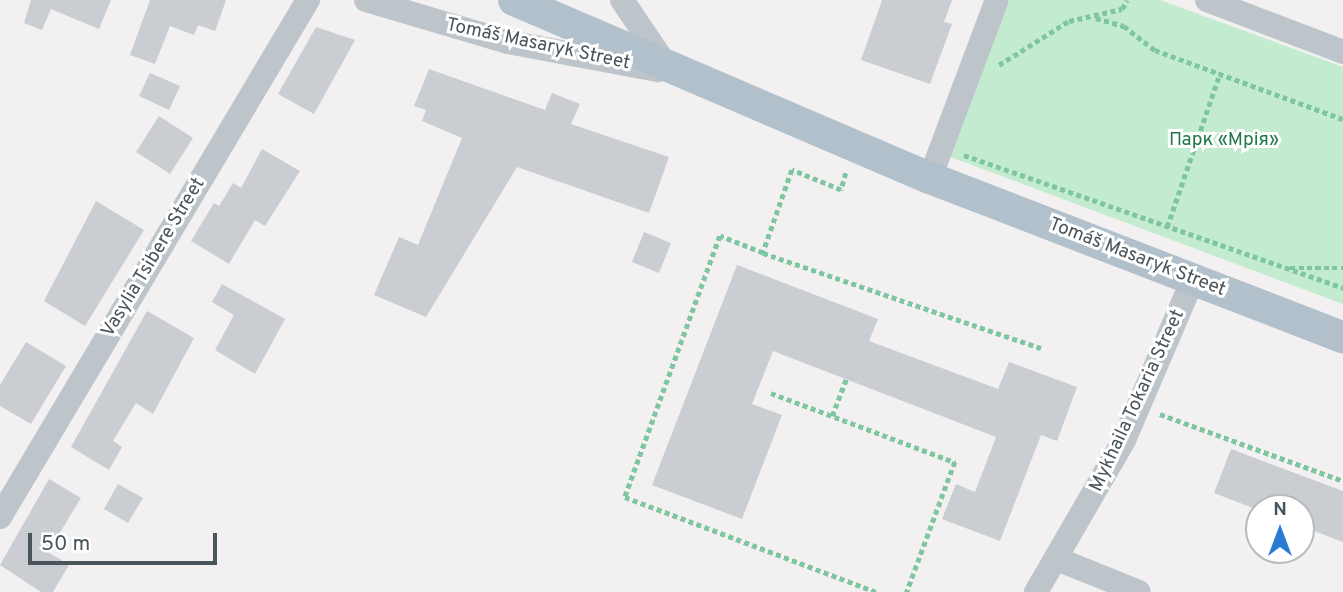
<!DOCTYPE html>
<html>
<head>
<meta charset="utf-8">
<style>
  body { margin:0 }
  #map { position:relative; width:1343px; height:592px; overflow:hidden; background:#f2f0f0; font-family:Overpass,sans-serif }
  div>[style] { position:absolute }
  .green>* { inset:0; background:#c3ebd0 }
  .building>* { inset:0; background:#cacdd2 }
  .path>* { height:4.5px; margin-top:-2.25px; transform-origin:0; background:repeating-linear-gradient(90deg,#7ec69f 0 5px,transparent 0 8.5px) }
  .minor>* { height:24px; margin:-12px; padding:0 12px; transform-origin:12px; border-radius:12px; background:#bdc5cb }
  .major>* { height:32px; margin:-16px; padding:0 16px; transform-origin:16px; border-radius:16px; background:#b2c0cc }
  span { translate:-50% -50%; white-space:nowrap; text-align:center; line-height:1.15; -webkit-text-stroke:6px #fff; paint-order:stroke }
  .street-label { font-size:19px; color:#49545b }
  .park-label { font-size:19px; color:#207748 }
  .north { position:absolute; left:1245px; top:494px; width:70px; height:70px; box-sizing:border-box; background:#fff; border:2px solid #b6bbbd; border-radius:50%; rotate:0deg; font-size:19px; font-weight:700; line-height:28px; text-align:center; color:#49545b }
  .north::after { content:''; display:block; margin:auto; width:24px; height:32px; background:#2a7bd2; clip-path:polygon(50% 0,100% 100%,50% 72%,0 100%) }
  .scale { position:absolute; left:28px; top:533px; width:189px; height:32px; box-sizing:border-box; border:4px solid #49545b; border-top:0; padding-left:9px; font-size:21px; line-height:24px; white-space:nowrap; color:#49545b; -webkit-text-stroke:5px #fff; paint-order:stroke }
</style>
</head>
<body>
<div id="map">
  <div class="green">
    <i style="clip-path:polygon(1010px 0,1160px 0,1343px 67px,1343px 304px,948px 156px)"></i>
  </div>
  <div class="building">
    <i style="clip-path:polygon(31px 0,111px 0,99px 29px,51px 9px,42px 30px,24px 23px)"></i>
    <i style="clip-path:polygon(150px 0,226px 0,215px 31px,198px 25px,194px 35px,170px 26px,155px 64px,130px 55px)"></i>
    <i style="clip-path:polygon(882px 0,952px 0,944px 22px,952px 24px,930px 84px,861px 60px)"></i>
    <i style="clip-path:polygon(316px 27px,355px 40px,314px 114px,278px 94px)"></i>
    <i style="clip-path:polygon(429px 69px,545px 110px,552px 93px,580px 104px,571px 124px,669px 157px,649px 213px,517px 167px,426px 317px,374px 295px,399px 237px,418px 245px,462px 138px,422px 121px,426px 110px,414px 106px)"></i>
    <i style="clip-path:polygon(150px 73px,180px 86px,169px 110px,139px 96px)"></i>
    <i style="clip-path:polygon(159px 116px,193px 138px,170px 174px,136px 152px)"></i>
    <i style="clip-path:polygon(262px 149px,300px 171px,265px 226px,255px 220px,229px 264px,191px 241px,214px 203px,219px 206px,233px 183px,241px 188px)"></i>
    <i style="clip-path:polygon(96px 201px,144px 230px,85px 326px,44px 301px)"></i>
    <i style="clip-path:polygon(644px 232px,671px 243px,659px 273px,632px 262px)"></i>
    <i style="clip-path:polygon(737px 265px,878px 319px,869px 341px,998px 389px,1009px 362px,1077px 387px,1057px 441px,1041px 435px,1000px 541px,942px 519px,956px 484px,975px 492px,996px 437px,773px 351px,752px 404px,782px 415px,742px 519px,652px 485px)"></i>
    <i style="clip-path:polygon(222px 284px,285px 319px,255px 374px,215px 350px,234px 315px,212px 302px)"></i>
    <i style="clip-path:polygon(147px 311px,194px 338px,153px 414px,136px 403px,113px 441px,122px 447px,109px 470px,71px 447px)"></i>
    <i style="clip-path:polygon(26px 342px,66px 366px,31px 424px,0 406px,0 385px)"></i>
    <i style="clip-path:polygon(1231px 449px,1343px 491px,1343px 542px,1301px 526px,1301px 508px,1253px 508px,1214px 493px)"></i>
    <i style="clip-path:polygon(49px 479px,81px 498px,48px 552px,69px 565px,53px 592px,41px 592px,0 565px)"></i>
    <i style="clip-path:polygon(118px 484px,143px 498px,128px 523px,104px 509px)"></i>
  </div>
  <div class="path">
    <i style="left:1096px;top:18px;width:29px;rotate:16deg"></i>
    <i style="left:1124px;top:26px;width:39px;rotate:38deg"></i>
    <i style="left:1155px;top:50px;width:200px;rotate:20.2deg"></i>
    <i style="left:999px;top:65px;width:83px;rotate:-32.2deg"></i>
    <i style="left:1069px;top:21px;width:54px;rotate:-12.8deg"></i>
    <i style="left:1122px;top:9px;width:10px;rotate:-61deg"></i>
    <i style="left:964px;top:155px;width:402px;rotate:19.3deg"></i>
    <i style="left:846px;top:173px;width:18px;rotate:106deg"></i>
    <i style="left:841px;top:190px;width:53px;rotate:-157.8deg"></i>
    <i style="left:792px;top:170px;width:88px;rotate:109.3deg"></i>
    <i style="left:763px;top:253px;width:46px;rotate:-158.4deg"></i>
    <i style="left:720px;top:236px;width:278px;rotate:110deg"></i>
    <i style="left:625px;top:497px;width:268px;rotate:20.7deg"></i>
    <i style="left:1167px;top:227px;width:163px;rotate:-71deg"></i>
    <i style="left:763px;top:253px;width:297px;rotate:18.9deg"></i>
    <i style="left:1290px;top:268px;width:53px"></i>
    <i style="left:771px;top:393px;width:197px;rotate:20.6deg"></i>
    <i style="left:955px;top:462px;width:139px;rotate:110.3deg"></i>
    <i style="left:1160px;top:414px;width:195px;rotate:20.1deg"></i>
    <i style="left:832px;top:416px;width:40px;rotate:-69deg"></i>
  </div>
  <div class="minor">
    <i style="left:366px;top:0;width:148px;rotate:16.5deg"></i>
    <i style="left:508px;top:42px;width:153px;rotate:10.6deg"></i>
    <i style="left:622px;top:0;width:82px;rotate:55.9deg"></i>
    <i style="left:1207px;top:0;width:146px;rotate:20.9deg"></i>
    <i style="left:930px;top:178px;width:190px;rotate:-69.4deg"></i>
    <i style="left:0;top:517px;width:602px;rotate:-59.22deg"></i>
    <i style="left:1057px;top:559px;width:88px;rotate:21.9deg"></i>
    <i style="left:1036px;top:592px;width:176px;rotate:-59.9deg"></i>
    <i style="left:1124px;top:440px;width:175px;rotate:-66.8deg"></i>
  </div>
  <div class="major">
    <i style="left:514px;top:0;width:452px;rotate:23.2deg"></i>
    <i style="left:930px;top:178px;width:443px;rotate:21.1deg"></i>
  </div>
  <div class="street-label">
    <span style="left:538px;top:45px;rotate:12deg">Tomáš Masaryk Street</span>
    <span style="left:154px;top:258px;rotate:-59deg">Vasylia Tsibere Street</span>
    <span style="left:1137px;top:258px;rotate:21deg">Tomáš Masaryk Street</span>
    <span style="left:1138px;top:401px;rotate:-65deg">Mykhaila Tokaria Street</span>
  </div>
  <div class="park-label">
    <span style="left:1224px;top:141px">Парк «Мрія»</span>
  </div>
  <div class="north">N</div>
  <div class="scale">50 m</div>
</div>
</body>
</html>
